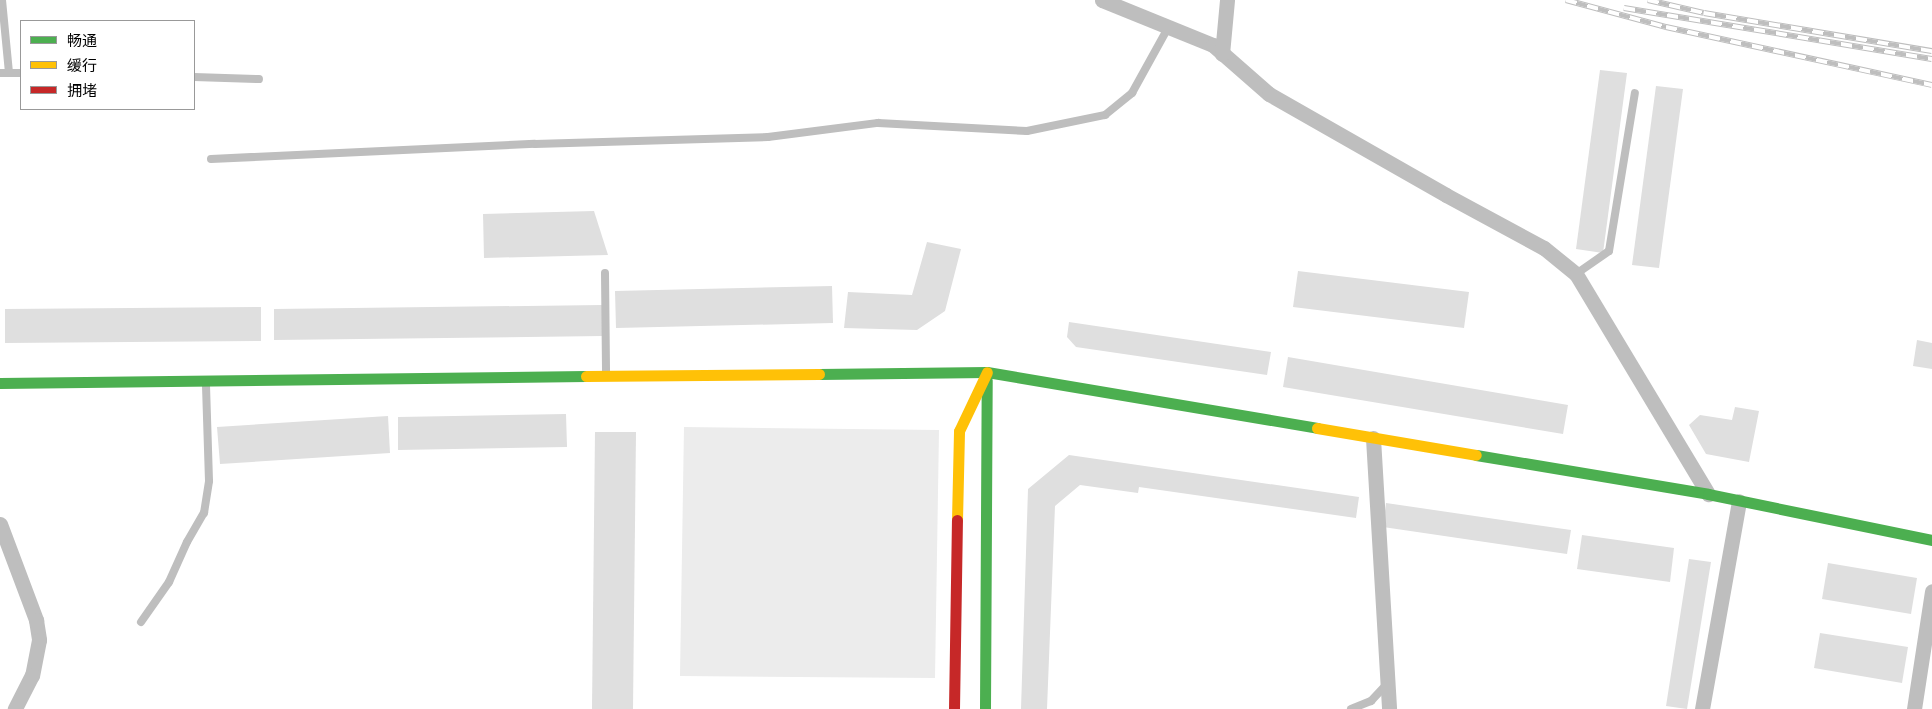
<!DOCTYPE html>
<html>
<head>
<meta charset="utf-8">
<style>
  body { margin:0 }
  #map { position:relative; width:1932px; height:709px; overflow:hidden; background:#fff; font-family:"Work Sans","Noto Sans SC",sans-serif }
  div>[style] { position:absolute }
  .green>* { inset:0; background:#ececec }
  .building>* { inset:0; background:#dfdfdf }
  .lane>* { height:8px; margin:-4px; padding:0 4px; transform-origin:4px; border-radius:4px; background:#bebebe }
  .street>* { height:15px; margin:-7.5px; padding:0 7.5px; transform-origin:7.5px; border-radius:7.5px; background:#bebebe }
  .fast>* { height:11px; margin:-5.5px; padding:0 5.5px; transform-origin:5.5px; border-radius:5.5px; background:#4caf50 }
  .slow>* { height:11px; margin:-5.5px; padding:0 5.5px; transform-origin:5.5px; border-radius:5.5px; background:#ffc107 }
  .jam>* { height:11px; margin:-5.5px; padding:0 5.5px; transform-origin:5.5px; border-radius:5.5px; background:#c62828 }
  .rail>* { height:5.5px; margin-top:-2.75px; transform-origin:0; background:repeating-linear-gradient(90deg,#fff 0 11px,#bebebe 0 22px); box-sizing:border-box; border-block:1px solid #bebebe }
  span { translate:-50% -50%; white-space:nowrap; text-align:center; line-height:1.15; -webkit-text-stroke:4.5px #fff; paint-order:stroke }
  .legend { position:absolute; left:20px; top:20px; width:175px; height:90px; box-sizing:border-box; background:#fff; border:1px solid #999; margin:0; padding:6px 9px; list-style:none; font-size:15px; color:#000 }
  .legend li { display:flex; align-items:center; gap:10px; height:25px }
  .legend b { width:25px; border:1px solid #999 }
</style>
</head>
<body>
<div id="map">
  <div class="green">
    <i style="clip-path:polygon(684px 427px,939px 430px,935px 678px,680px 676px)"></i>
  </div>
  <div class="building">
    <i style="clip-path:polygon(1600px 70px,1627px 73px,1603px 253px,1576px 249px)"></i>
    <i style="clip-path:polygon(1656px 86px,1683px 89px,1659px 268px,1632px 265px)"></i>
    <i style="clip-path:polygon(594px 211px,608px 255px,484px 258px,483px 214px)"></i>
    <i style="clip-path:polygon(927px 242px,961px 249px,945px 311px,917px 330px,844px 328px,848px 292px,912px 295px)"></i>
    <i style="clip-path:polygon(1298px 271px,1469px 292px,1464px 328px,1293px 307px)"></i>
    <i style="clip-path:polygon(832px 286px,833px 323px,616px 328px,615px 291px)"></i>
    <i style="clip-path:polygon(602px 305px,603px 336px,274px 340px,274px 309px)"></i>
    <i style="clip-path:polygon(261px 307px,261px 341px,5px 343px,5px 309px)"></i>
    <i style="clip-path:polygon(1069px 322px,1271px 352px,1267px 375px,1076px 347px,1067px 337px)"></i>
    <i style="clip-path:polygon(1917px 340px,1932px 343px,1932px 369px,1913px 366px)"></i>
    <i style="clip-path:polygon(1288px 357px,1568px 405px,1563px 434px,1283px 387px)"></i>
    <i style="clip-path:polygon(1735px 407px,1759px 411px,1749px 462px,1706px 454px,1689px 425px,1700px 415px,1732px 420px)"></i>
    <i style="clip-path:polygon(566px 414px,567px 447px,398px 450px,398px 417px)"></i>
    <i style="clip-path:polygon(388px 416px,390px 453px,220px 464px,217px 427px)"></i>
    <i style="clip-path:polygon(595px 432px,636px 432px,633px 709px,592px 709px)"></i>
    <i style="clip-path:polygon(1069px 455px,1359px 497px,1356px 518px,1139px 487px,1138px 493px,1080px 485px,1055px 506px,1047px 709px,1021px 709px,1028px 489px)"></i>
    <i style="clip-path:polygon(1386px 503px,1571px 530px,1567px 554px,1383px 527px)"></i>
    <i style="clip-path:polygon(1582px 535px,1674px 548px,1670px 582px,1577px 569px)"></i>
    <i style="clip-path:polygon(1689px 559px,1711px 562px,1687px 709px,1666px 706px)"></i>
    <i style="clip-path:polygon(1828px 563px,1917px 578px,1911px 614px,1822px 599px)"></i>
    <i style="clip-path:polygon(1820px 633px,1908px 647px,1902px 683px,1814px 668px)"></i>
  </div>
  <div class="lane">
    <i style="left:2px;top:0;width:73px;rotate:84.5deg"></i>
    <i style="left:0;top:73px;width:21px"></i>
    <i style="left:194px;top:77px;width:65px;rotate:1.8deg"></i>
    <i style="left:211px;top:159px;width:324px;rotate:-2.7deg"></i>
    <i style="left:535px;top:144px;width:233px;rotate:-1.7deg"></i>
    <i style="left:768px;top:137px;width:111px;rotate:-7.3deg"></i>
    <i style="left:878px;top:123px;width:149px;rotate:3.1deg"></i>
    <i style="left:1027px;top:131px;width:80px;rotate:-11.6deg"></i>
    <i style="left:1105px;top:115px;width:35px;rotate:-39deg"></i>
    <i style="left:1132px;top:93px;width:77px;rotate:-61.1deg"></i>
    <i style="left:605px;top:273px;width:101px;rotate:89.4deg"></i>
    <i style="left:1576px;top:274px;width:40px;rotate:-34.9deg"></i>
    <i style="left:1609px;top:251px;width:160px;rotate:-80.7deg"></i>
    <i style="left:141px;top:622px;width:49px;rotate:-55deg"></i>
    <i style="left:169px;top:582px;width:44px;rotate:-65.8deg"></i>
    <i style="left:187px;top:542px;width:34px;rotate:-60deg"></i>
    <i style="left:204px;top:513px;width:32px;rotate:-81deg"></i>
    <i style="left:209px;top:481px;width:98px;rotate:-91.8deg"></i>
    <i style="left:1351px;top:709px;width:22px;rotate:-22deg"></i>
    <i style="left:1371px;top:701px;width:23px;rotate:-47deg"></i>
  </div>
  <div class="street">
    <i style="left:1102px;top:0;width:120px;rotate:22.1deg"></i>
    <i style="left:1213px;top:45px;width:74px;rotate:41.2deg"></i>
    <i style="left:1269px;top:94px;width:204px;rotate:29.7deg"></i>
    <i style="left:1446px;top:195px;width:111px;rotate:28.4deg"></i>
    <i style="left:1544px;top:248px;width:41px;rotate:39.1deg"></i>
    <i style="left:1576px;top:274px;width:257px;rotate:59deg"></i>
    <i style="left:1222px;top:54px;width:54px;rotate:-84.7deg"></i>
    <i style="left:1373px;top:438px;width:271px;rotate:86.6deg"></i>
    <i style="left:0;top:524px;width:103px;rotate:69.4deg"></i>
    <i style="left:36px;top:620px;width:20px;rotate:81deg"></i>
    <i style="left:39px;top:640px;width:36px;rotate:101deg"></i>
    <i style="left:32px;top:675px;width:38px;rotate:117deg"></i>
    <i style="left:1702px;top:709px;width:211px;rotate:-79.9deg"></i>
    <i style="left:1914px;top:709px;width:119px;rotate:-81.3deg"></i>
  </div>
  <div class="fast">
    <i style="left:819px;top:374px;width:168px;rotate:-0.7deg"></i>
    <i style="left:987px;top:372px;width:335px;rotate:9.6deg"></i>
    <i style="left:0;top:383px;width:586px;rotate:-0.68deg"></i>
    <i style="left:1476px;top:455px;width:235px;rotate:9.5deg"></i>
    <i style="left:1708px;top:494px;width:229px;rotate:11.6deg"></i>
    <i style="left:985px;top:709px;width:329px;rotate:-89.7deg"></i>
  </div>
  <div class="slow">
    <i style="left:586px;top:376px;width:233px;rotate:-0.5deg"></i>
    <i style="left:1317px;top:428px;width:161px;rotate:9.6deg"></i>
    <i style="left:957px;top:520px;width:89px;rotate:-88.7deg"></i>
    <i style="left:959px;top:431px;width:65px;rotate:-64.6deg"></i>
  </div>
  <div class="jam">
    <i style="left:954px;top:709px;width:189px;rotate:-89.1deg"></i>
  </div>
  <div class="rail">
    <i style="left:1566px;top:0;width:104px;rotate:15.1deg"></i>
    <i style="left:1666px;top:27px;width:272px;rotate:12.3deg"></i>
    <i style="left:1648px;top:0;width:57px;rotate:13.1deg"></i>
    <i style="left:1704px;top:13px;width:231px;rotate:9.5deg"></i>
    <i style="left:1624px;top:8px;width:312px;rotate:9.4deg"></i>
  </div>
  <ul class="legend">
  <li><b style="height:6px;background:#4caf50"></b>畅通</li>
  <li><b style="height:6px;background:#ffc107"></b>缓行</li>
  <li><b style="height:6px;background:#c62828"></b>拥堵</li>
  </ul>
</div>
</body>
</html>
